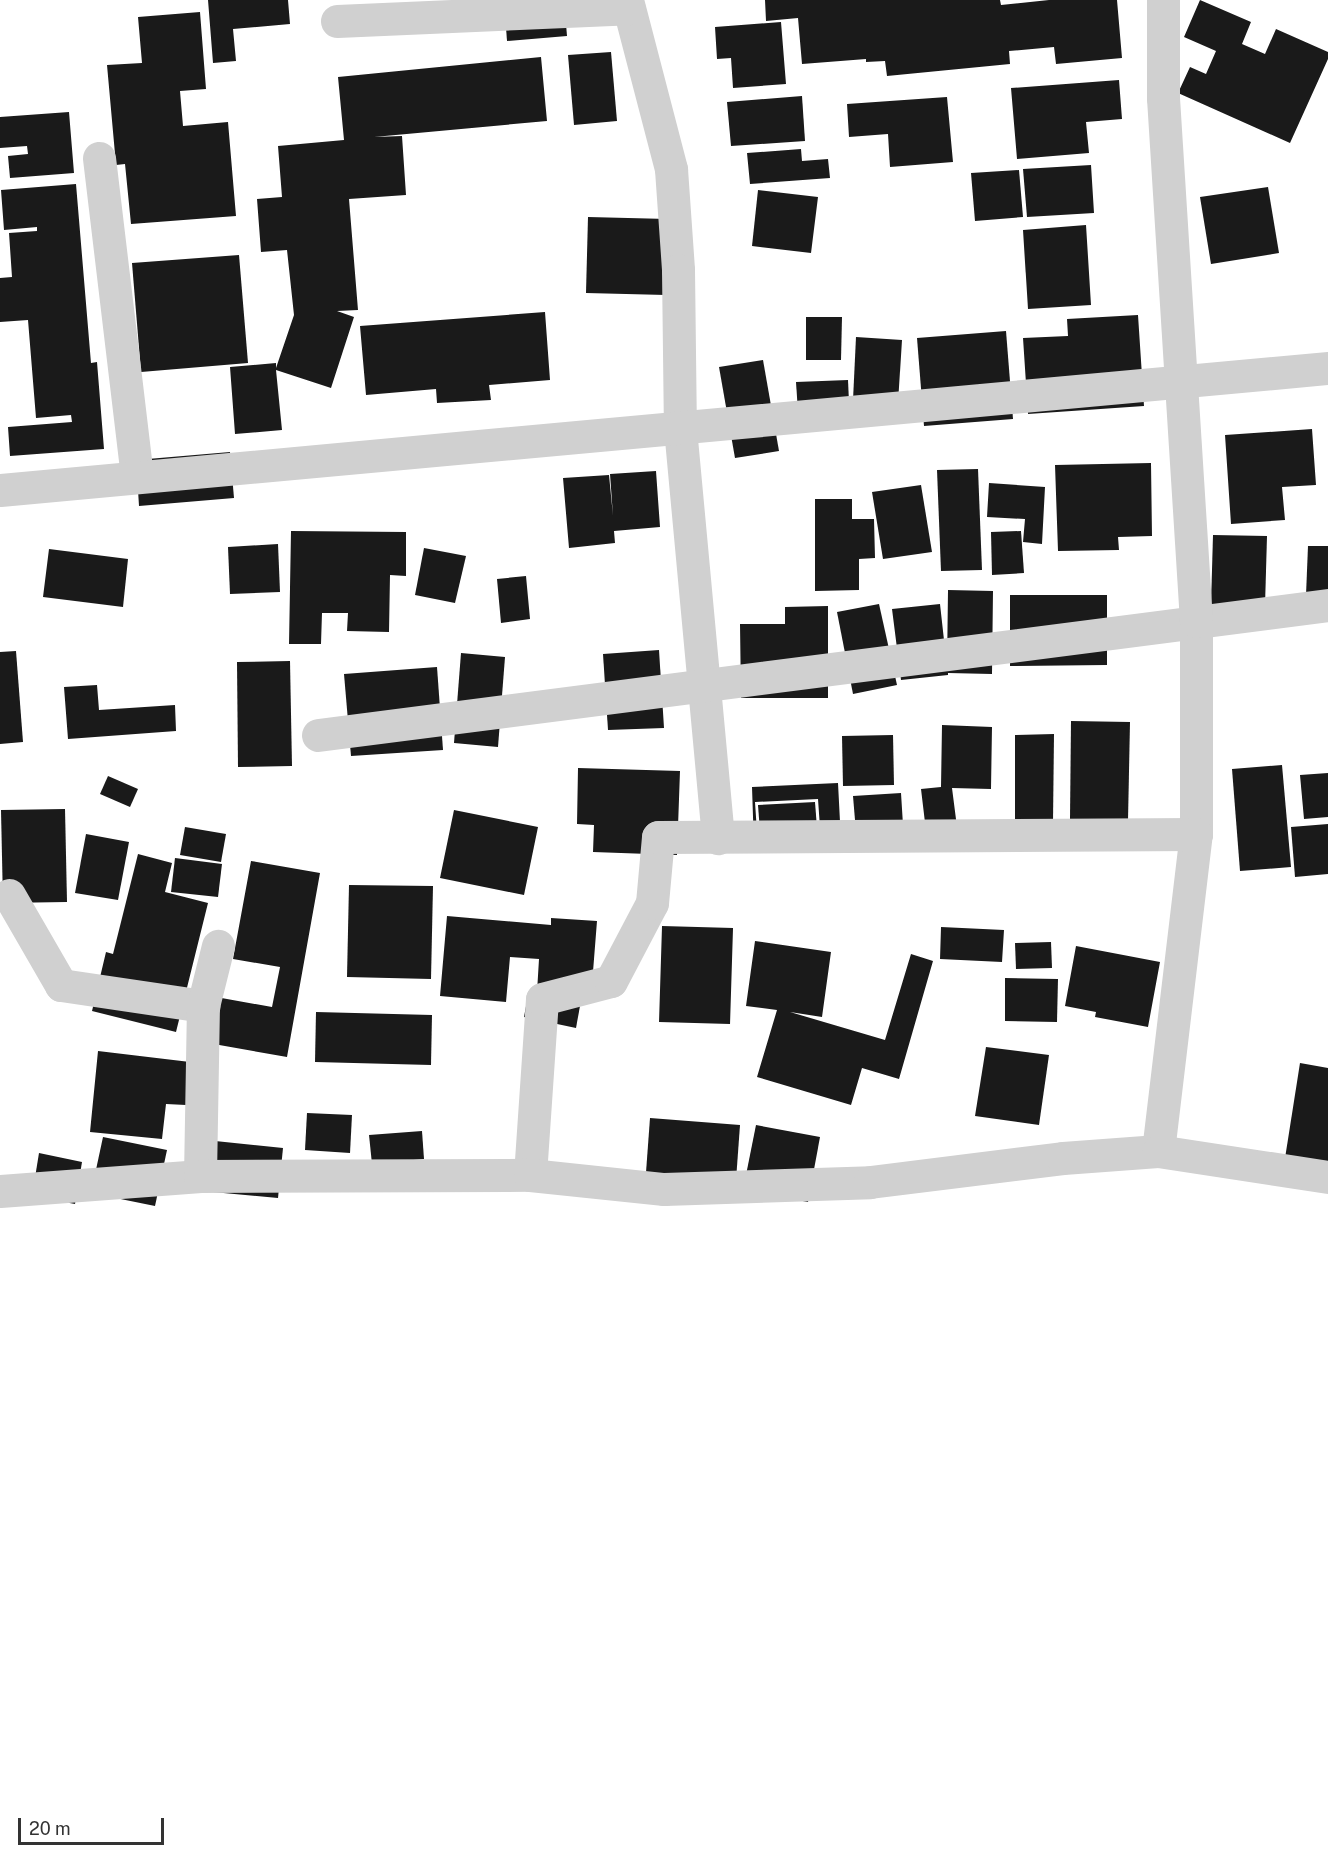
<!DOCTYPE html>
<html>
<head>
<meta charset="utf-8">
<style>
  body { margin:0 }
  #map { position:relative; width:1328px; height:1863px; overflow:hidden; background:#fff; font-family:"Public Sans",sans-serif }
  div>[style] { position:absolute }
  .building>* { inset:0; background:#1a1a1a }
  .minor>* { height:33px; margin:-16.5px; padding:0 16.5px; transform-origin:16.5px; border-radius:16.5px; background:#d0d0d0 }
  span { translate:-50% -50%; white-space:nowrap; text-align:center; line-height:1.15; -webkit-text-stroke:6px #fff; paint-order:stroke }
  .scale { position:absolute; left:18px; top:1818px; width:146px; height:27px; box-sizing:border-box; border:3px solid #333; border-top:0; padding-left:8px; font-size:18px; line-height:21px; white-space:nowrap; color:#333; -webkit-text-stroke:4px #fff; paint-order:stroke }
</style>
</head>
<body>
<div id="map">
  <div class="building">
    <i style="clip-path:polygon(208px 0,288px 0,290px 24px,233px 29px,236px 61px,213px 63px)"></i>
    <i style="clip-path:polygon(504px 0,564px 0,567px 36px,507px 41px)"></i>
    <i style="clip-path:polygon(765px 0,1000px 0,1001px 5px,1049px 0,1117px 0,1122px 58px,1056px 64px,1054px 47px,1009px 51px,1010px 64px,887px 76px,885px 61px,866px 62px,866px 59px,802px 64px,798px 18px,766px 21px)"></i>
    <i style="clip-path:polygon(1200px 0,1251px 22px,1242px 44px,1265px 54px,1276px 29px,1328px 52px,1328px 59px,1290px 143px,1178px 93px,1190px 67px,1206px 74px,1216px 51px,1184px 37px)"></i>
    <i style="clip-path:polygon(200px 12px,206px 89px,180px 91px,183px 126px,228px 122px,236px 216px,131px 224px,125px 164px,116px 165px,107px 65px,142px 63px,138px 17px)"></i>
    <i style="clip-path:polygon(781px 22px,786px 84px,733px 88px,731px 58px,717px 59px,715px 27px)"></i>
    <i style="clip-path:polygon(611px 52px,617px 121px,574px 125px,568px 55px)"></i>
    <i style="clip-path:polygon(541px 57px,547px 121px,374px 137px,402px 136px,406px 195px,349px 199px,358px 310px,337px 311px,354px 317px,331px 388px,276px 370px,282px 430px,235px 434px,230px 367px,276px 363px,276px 368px,294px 315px,287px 250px,261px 252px,257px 199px,282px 197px,278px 146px,344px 140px,338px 77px)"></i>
    <i style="clip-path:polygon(1119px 80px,1122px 119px,1086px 122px,1089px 153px,1017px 159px,1011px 88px)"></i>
    <i style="clip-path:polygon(802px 96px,805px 141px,731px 146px,727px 102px)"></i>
    <i style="clip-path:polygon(947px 97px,953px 162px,890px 167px,888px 134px,849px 137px,847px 104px)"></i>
    <i style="clip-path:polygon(69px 112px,74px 173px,10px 178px,8px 156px,28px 154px,27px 146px,0 148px,0 117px)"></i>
    <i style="clip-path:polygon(801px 149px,802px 161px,828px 159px,830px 178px,750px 184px,747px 153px)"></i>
    <i style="clip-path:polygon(1091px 165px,1094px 213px,1027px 217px,1023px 169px)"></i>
    <i style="clip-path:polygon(1019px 170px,1023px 217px,975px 221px,971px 173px)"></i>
    <i style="clip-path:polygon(76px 184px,91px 363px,97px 362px,104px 449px,10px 456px,8px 427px,72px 422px,71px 415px,36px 418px,28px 320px,0 322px,0 278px,12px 277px,9px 233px,37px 231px,37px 227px,4px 230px,1px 190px)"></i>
    <i style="clip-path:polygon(1268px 187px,1279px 253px,1211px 264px,1200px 197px)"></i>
    <i style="clip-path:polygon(758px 190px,818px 197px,811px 253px,752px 246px)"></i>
    <i style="clip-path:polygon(588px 217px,668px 219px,666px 295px,586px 293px)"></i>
    <i style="clip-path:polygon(1086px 225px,1091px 305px,1028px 309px,1023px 230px)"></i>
    <i style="clip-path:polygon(239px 255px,248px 363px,141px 372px,132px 263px)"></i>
    <i style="clip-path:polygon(545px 312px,550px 380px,489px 385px,491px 400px,437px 403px,436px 389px,366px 395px,360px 326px)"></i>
    <i style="clip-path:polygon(1138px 315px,1144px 406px,1028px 414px,1023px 338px,1068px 336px,1067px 319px)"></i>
    <i style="clip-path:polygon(806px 317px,842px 317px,841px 360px,806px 360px)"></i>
    <i style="clip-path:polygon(1006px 331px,1013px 419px,924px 426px,917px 338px)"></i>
    <i style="clip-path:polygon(856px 337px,902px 340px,898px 403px,853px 400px)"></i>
    <i style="clip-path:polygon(763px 360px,779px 451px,735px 458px,719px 367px)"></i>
    <i style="clip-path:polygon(848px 380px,850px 425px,799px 427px,796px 382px)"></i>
    <i style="clip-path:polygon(1312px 429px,1316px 485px,1282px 487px,1285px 520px,1231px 524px,1225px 435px)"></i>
    <i style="clip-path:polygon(230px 452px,234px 498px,139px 506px,136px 460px)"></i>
    <i style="clip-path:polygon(1151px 463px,1152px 536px,1118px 537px,1119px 550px,1058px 551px,1055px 465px)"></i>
    <i style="clip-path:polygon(978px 469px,982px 570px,941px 571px,937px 470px)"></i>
    <i style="clip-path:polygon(656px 471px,660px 527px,614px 531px,615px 543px,569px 548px,563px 478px,609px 475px,613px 516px,610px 474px)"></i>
    <i style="clip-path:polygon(989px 483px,1045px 487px,1042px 544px,1023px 542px,1025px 519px,987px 517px)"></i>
    <i style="clip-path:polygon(921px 485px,932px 552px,883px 559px,872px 492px)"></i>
    <i style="clip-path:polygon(815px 499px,852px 499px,852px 519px,874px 519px,875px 558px,859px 559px,859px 590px,815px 591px)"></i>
    <i style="clip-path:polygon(291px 531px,406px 532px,406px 576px,390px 575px,389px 632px,347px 631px,348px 613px,322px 613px,321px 644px,289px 644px)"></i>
    <i style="clip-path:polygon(1021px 531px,1024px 573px,992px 575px,991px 532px)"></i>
    <i style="clip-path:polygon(1213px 535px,1267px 536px,1265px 606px,1211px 605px)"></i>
    <i style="clip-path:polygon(278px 544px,280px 592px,230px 594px,228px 547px)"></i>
    <i style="clip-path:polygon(1308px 546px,1328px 546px,1328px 621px,1305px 620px)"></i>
    <i style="clip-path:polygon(424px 548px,466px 556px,455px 603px,415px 595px)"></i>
    <i style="clip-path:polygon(49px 549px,128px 559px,123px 607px,43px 597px)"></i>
    <i style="clip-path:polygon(526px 576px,530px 619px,501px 623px,497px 579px)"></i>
    <i style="clip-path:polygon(948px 590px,993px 591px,992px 674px,948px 673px,948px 675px,901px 680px,892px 609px,940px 604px,947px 667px)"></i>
    <i style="clip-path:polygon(1010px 595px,1107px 595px,1107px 665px,1010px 666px)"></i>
    <i style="clip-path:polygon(879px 604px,897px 685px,853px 694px,837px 612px)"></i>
    <i style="clip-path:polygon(828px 606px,828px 698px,741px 698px,740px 624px,785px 624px,785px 607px)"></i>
    <i style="clip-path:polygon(659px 650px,664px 728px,608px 730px,603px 654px)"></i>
    <i style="clip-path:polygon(16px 651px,23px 742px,0 744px,0 652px)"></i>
    <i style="clip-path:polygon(461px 653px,505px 657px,498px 747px,454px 743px)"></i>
    <i style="clip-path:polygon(290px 661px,292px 766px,238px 767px,237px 662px)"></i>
    <i style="clip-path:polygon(437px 667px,443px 750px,351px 756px,344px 674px)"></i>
    <i style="clip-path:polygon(97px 685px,99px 710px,175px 705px,176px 731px,68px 739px,64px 687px)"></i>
    <i style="clip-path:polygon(1071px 721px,1130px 722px,1128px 821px,1070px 820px)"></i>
    <i style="clip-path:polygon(942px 725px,992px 727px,991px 789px,952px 788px,957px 827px,926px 831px,921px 789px,941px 787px)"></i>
    <i style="clip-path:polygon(1054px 734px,1053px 822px,1015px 822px,1015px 735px)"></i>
    <i style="clip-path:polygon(893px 735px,894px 785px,843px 786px,842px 736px)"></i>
    <i style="clip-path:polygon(1282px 765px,1291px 867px,1240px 871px,1232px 769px)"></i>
    <i style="clip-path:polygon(578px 768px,680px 771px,677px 855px,593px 852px,594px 825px,577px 824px)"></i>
    <i style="clip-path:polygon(1328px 773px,1328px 817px,1304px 819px,1300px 775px)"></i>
    <i style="clip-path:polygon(108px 776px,138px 789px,130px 807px,100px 794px)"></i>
    <i style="clip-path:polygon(838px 783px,841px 841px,821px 842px,818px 799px,755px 802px,758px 847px,754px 847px,752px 787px)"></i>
    <i style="clip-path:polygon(901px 793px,904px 841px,857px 844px,853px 796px)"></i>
    <i style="clip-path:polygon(815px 802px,818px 841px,761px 845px,758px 805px)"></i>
    <i style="clip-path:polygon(65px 809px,67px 902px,3px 903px,1px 810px)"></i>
    <i style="clip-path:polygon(454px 810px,538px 827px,524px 895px,440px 878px)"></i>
    <i style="clip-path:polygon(1328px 824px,1328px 874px,1295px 877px,1291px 827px)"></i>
    <i style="clip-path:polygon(185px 827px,226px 834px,221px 862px,180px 855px)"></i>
    <i style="clip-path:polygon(86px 834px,129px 842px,118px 900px,75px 893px)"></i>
    <i style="clip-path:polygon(138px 854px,172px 863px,165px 892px,208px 903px,176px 1032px,92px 1011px,106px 952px,113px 954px)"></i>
    <i style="clip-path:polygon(175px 858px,222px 864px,218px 897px,171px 892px)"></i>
    <i style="clip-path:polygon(251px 861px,320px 873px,287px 1057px,208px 1043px,216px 997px,272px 1007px,280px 967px,233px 959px)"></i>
    <i style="clip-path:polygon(349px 885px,433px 886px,431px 979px,347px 977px)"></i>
    <i style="clip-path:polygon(447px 916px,551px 925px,551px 918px,597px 921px,591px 997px,537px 992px,539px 959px,510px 957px,506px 1002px,440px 996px)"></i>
    <i style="clip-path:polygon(662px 926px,733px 928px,730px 1024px,659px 1022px)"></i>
    <i style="clip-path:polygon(941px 927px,1004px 930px,1002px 962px,940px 959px)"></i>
    <i style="clip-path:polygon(755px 941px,831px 952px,822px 1017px,790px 1012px,885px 1040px,911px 954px,933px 961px,899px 1079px,862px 1068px,851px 1105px,757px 1077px,777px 1010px,746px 1006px)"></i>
    <i style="clip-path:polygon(1051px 942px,1052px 968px,1016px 969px,1015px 943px)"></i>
    <i style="clip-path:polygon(1076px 946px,1160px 962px,1148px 1027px,1095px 1017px,1096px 1012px,1065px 1006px)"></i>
    <i style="clip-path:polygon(1005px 978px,1058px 979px,1057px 1022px,1005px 1021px)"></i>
    <i style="clip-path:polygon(528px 996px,580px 1006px,576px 1028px,524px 1017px)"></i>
    <i style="clip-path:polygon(316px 1012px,432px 1015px,431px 1065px,315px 1062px)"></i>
    <i style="clip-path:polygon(986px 1047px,1049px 1055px,1039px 1125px,975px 1116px)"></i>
    <i style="clip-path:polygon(98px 1051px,190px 1062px,186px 1105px,166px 1104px,162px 1139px,90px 1132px)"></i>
    <i style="clip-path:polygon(1300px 1063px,1328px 1068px,1328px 1178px,1283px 1171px)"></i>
    <i style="clip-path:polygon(307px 1113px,352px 1115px,350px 1153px,305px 1150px)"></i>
    <i style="clip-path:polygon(650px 1118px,740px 1125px,735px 1194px,645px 1186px)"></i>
    <i style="clip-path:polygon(756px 1125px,820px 1137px,808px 1202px,743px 1190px)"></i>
    <i style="clip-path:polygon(422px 1131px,424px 1159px,372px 1164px,369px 1135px)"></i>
    <i style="clip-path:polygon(103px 1137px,167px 1150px,155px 1206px,91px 1193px)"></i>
    <i style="clip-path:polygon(196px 1139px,283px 1148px,278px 1198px,191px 1190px)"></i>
    <i style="clip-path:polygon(39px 1153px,82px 1162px,75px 1204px,32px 1196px)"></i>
  </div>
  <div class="minor">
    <i style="left:627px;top:0;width:175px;rotate:75.4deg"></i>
    <i style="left:671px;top:169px;width:101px;rotate:86deg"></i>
    <i style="left:678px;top:270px;width:158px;rotate:89.3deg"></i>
    <i style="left:680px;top:428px;width:412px;rotate:84.7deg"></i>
    <i style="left:337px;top:21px;width:292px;rotate:-2.5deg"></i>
    <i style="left:99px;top:158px;width:321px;rotate:83.2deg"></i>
    <i style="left:0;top:490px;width:1334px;rotate:-5.25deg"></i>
    <i style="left:318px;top:735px;width:1018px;rotate:-7.33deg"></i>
    <i style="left:9px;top:895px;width:104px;rotate:60deg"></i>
    <i style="left:61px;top:985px;width:144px;rotate:8.4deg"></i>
    <i style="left:1158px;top:1151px;width:319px;rotate:-83.2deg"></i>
    <i style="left:1196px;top:834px;width:213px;rotate:-90deg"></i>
    <i style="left:1196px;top:621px;width:524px;rotate:-93.61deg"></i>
    <i style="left:1163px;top:98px;width:98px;rotate:-90deg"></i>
    <i style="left:530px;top:1175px;width:176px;rotate:-86.1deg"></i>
    <i style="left:542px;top:999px;width:71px;rotate:-14.6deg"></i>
    <i style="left:611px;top:981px;width:88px;rotate:-62.3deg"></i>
    <i style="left:652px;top:903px;width:66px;rotate:-84.8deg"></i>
    <i style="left:658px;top:837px;width:538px;rotate:-0.32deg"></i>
    <i style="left:200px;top:1176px;width:170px;rotate:-89deg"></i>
    <i style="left:203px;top:1006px;width:62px;rotate:-76deg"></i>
    <i style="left:0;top:1191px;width:201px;rotate:-4.3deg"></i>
    <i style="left:200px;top:1176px;width:330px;rotate:-0.2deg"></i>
    <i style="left:530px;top:1175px;width:135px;rotate:6deg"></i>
    <i style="left:664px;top:1189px;width:206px;rotate:-1.9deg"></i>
    <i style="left:870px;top:1182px;width:194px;rotate:-7.1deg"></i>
    <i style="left:1063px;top:1158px;width:95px;rotate:-4.2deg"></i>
    <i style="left:1158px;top:1151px;width:172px;rotate:8.7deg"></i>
  </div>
  <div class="scale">20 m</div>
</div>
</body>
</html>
